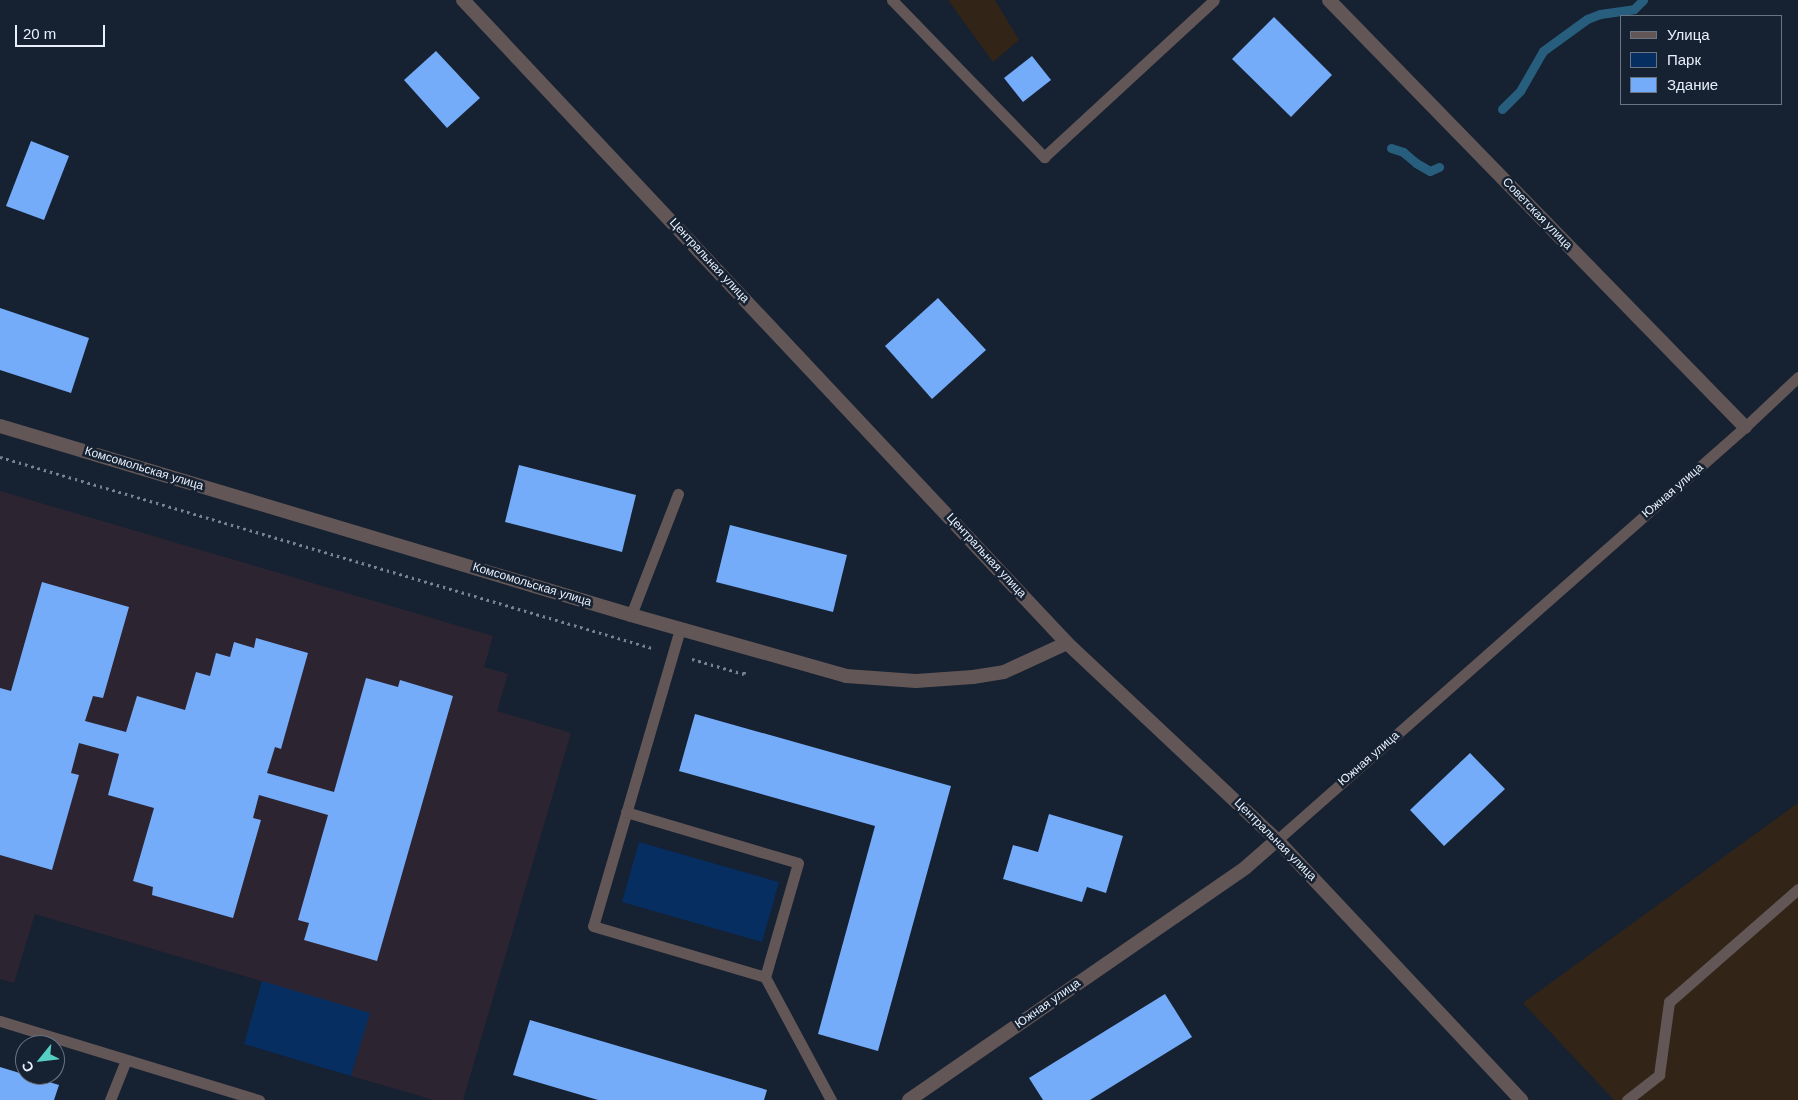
<!DOCTYPE html>
<html>
<head>
<meta charset="utf-8">
<style>
  body { margin:0 }
  #map { position:relative; width:1798px; height:1100px; overflow:hidden; background:#162131; font-family:Arial,sans-serif }
  div>[style] { position:absolute }
  .industrial>* { inset:0; background:#322518 }
  .education>* { inset:0; background:#2d2432 }
  .green>* { inset:0; background:#072e60 }
  .stream>* { height:9px; margin:-4.5px; padding:0 4.5px; transform-origin:4.5px; border-radius:4.5px; background:#275d7d }
  .building>* { inset:0; background:#74acfa }
  .path>* { height:3px; margin-top:-1.5px; transform-origin:0; background:repeating-linear-gradient(90deg,#788290 0 2.5px,transparent 0 6.5px) }
  .service>* { height:11px; margin:-5.5px; padding:0 5.5px; transform-origin:5.5px; border-radius:5.5px; background:#625656 }
  .minor>* { height:14px; margin:-7px; padding:0 7px; transform-origin:7px; border-radius:7px; background:#625656 }
  .tertiary>* { height:14px; margin:-7px; padding:0 7px; transform-origin:7px; border-radius:7px; background:#625656 }
  span { translate:-50% -50%; white-space:nowrap; text-align:center; line-height:1.15; -webkit-text-stroke:5px #162131; paint-order:stroke }
  .street-label { font-size:12px; color:#e8f0fb }
  .legend { position:absolute; left:1620px; top:15px; width:162px; height:90px; box-sizing:border-box; background:#162131; border:1px solid #6a7482; margin:0; padding:6px 9px; list-style:none; font-size:15px; color:#e8f0fb }
  .legend li { display:flex; align-items:center; gap:10px; height:25px }
  .legend b { width:25px; border:1px solid #6a7482 }
  .north { position:absolute; left:15px; top:1035px; width:50px; height:50px; box-sizing:border-box; background:#162131; border:1px solid #6a7482; border-radius:50%; rotate:241deg; font-size:14px; font-weight:700; line-height:20px; text-align:center; color:#e8f0fb }
  .north::after { content:''; display:block; margin:auto; width:18px; height:22px; background:#56cec3; clip-path:polygon(50% 0,100% 100%,50% 72%,0 100%) }
  .scale { position:absolute; left:15px; top:25px; width:90px; height:22px; box-sizing:border-box; border:2px solid #e8f0fb; border-top:0; padding-left:6px; font-size:15px; line-height:18px; white-space:nowrap; color:#e8f0fb; -webkit-text-stroke:4px #162131; paint-order:stroke }
</style>
</head>
<body>
<div id="map">
  <div class="industrial">
    <i style="clip-path:polygon(948px 0,995px 0,1019px 40px,993px 62px)"></i>
    <i style="clip-path:polygon(1798px 803px,1798px 1100px,1614px 1100px,1523px 1003px)"></i>
  </div>
  <div class="education">
    <i style="clip-path:polygon(0 491px,493px 636px,484px 667px,508px 674px,497px 711px,571px 733px,463px 1100px,434px 1100px,351px 1076px,369px 1013px,35px 914px,14px 983px,0 979px)"></i>
  </div>
  <div class="green">
    <i style="clip-path:polygon(639px 842px,779px 882px,762px 942px,622px 902px)"></i>
    <i style="clip-path:polygon(262px 981px,370px 1013px,351px 1076px,244px 1044px)"></i>
  </div>
  <div class="stream">
    <i style="left:1502px;top:109px;width:25px;rotate:-45deg"></i>
    <i style="left:1520px;top:91px;width:46px;rotate:-60.1deg"></i>
    <i style="left:1543px;top:51px;width:54px;rotate:-36deg"></i>
    <i style="left:1587px;top:19px;width:14px;rotate:-21deg"></i>
    <i style="left:1600px;top:14px;width:34px;rotate:-8deg"></i>
    <i style="left:1634px;top:9px;width:13px;rotate:-45deg"></i>
    <i style="left:1391px;top:148px;width:13px;rotate:18deg"></i>
    <i style="left:1403px;top:152px;width:17px;rotate:40deg"></i>
    <i style="left:1416px;top:163px;width:16px;rotate:30deg"></i>
    <i style="left:1430px;top:171px;width:10px;rotate:-24deg"></i>
  </div>
  <div class="building">
    <i style="clip-path:polygon(1274px 17px,1332px 75px,1291px 117px,1232px 59px)"></i>
    <i style="clip-path:polygon(436px 51px,480px 98px,447px 128px,404px 80px)"></i>
    <i style="clip-path:polygon(1032px 56px,1051px 80px,1023px 102px,1004px 78px)"></i>
    <i style="clip-path:polygon(31px 141px,69px 156px,44px 220px,6px 206px)"></i>
    <i style="clip-path:polygon(938px 298px,986px 350px,932px 399px,885px 346px)"></i>
    <i style="clip-path:polygon(0 308px,89px 338px,71px 393px,0 370px)"></i>
    <i style="clip-path:polygon(519px 465px,636px 495px,622px 552px,505px 522px)"></i>
    <i style="clip-path:polygon(730px 525px,847px 555px,833px 612px,716px 582px)"></i>
    <i style="clip-path:polygon(42px 582px,129px 607px,103px 698px,93px 696px,85px 721px,126px 732px,137px 696px,185px 710px,196px 672px,210px 676px,216px 653px,230px 657px,234px 642px,254px 648px,256px 638px,308px 653px,281px 749px,275px 747px,267px 773px,334px 792px,366px 678px,398px 687px,400px 680px,453px 696px,377px 961px,304px 940px,309px 923px,298px 920px,328px 815px,259px 795px,253px 818px,261px 820px,233px 918px,152px 895px,153px 887px,133px 881px,154px 808px,108px 795px,119px 754px,79px 743px,71px 773px,79px 775px,52px 870px,0 855px,0 688px,11px 691px)"></i>
    <i style="clip-path:polygon(695px 714px,951px 786px,878px 1051px,818px 1034px,875px 826px,679px 771px)"></i>
    <i style="clip-path:polygon(1470px 753px,1505px 789px,1444px 846px,1410px 810px)"></i>
    <i style="clip-path:polygon(1049px 814px,1123px 836px,1106px 893px,1087px 887px,1082px 902px,1003px 879px,1013px 845px,1038px 852px)"></i>
    <i style="clip-path:polygon(1165px 994px,1192px 1037px,1090px 1100px,1043px 1100px,1029px 1078px)"></i>
    <i style="clip-path:polygon(530px 1020px,767px 1090px,764px 1100px,598px 1100px,513px 1075px)"></i>
    <i style="clip-path:polygon(0 1067px,59px 1085px,54px 1100px,0 1100px)"></i>
  </div>
  <div class="path">
    <i style="left:0;top:457px;width:679px;rotate:16.33deg"></i>
    <i style="left:692px;top:659px;width:54px;rotate:16.1deg"></i>
    <i style="left:744px;top:674px;width:4px;rotate:-76deg"></i>
  </div>
  <div class="service">
    <i style="left:892px;top:0;width:219px;rotate:45.9deg"></i>
    <i style="left:1044px;top:157px;width:231px;rotate:-42.7deg"></i>
    <i style="left:631px;top:615px;width:130px;rotate:-68.8deg"></i>
    <i style="left:680px;top:629px;width:309px;rotate:106.3deg"></i>
    <i style="left:593px;top:926px;width:179px;rotate:16.5deg"></i>
    <i style="left:765px;top:977px;width:140px;rotate:61.8deg"></i>
    <i style="left:626px;top:812px;width:179px;rotate:16.5deg"></i>
    <i style="left:798px;top:863px;width:119px;rotate:106.1deg"></i>
    <i style="left:1277px;top:840px;width:624px;rotate:-41.43deg"></i>
    <i style="left:1745px;top:427px;width:73px;rotate:-43.3deg"></i>
    <i style="left:0;top:1021px;width:271px;rotate:17deg"></i>
    <i style="left:110px;top:1100px;width:43px;rotate:-68.2deg"></i>
    <i style="left:1627px;top:1100px;width:41px;rotate:-38deg"></i>
    <i style="left:1659px;top:1075px;width:74px;rotate:-82.2deg"></i>
    <i style="left:1669px;top:1002px;width:171px;rotate:-41.2deg"></i>
  </div>
  <div class="minor">
    <i style="left:1329px;top:0;width:596px;rotate:45.75deg"></i>
  </div>
  <div class="tertiary">
    <i style="left:463px;top:0;width:882px;rotate:46.79deg"></i>
    <i style="left:1067px;top:643px;width:288px;rotate:43.2deg"></i>
    <i style="left:1277px;top:840px;width:357px;rotate:46.8deg"></i>
    <i style="left:0;top:426px;width:659px;rotate:16.67deg"></i>
    <i style="left:631px;top:615px;width:223px;rotate:15.8deg"></i>
    <i style="left:846px;top:676px;width:70px;rotate:4.1deg"></i>
    <i style="left:916px;top:681px;width:57px;rotate:-4deg"></i>
    <i style="left:973px;top:677px;width:31px;rotate:-9deg"></i>
    <i style="left:1004px;top:672px;width:69px;rotate:-24.7deg"></i>
    <i style="left:909px;top:1100px;width:408px;rotate:-34.6deg"></i>
    <i style="left:1245px;top:868px;width:43px;rotate:-41.2deg"></i>
  </div>
  <div class="street-label">
    <span style="left:1537px;top:214px;rotate:46deg">Советская улица</span>
    <span style="left:709px;top:261px;rotate:47deg">Центральная улица</span>
    <span style="left:144px;top:469px;rotate:17deg">Комсомольская улица</span>
    <span style="left:1673px;top:491px;rotate:-41deg">Южная улица</span>
    <span style="left:986px;top:556px;rotate:47deg">Центральная улица</span>
    <span style="left:532px;top:585px;rotate:17deg">Комсомольская улица</span>
    <span style="left:1369px;top:759px;rotate:-41deg">Южная улица</span>
    <span style="left:1275px;top:840px;rotate:45deg">Центральная улица</span>
    <span style="left:1048px;top:1004px;rotate:-35deg">Южная улица</span>
  </div>
  <ul class="legend">
  <li><b style="height:6px;background:#625656"></b>Улица</li>
  <li><b style="height:14px;background:#072e60"></b>Парк</li>
  <li><b style="height:14px;background:#74acfa"></b>Здание</li>
  </ul>
  <div class="north">С</div>
  <div class="scale">20 m</div>
</div>
</body>
</html>
